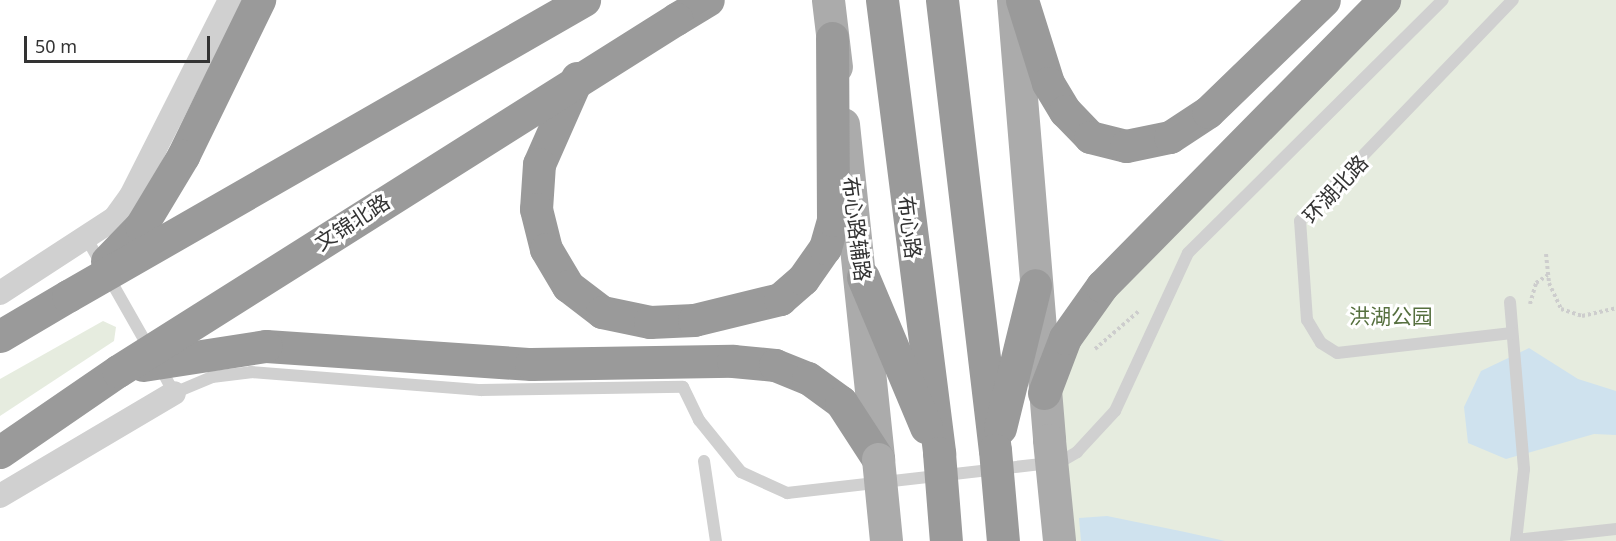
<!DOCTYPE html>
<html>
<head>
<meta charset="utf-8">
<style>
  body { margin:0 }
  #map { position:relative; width:1616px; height:541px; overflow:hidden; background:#fff; font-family:"Noto Sans","Noto Sans SC",sans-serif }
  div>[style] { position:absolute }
  .green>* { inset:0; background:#e6ecdf }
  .water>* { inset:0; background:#cfe2ee }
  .path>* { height:4px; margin-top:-2px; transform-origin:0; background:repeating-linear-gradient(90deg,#cdcdcd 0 3px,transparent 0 6px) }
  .lane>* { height:12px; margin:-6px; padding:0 6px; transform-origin:6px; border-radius:6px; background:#d0d0d0 }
  .street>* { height:24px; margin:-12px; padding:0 12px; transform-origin:12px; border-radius:12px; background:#d0d0d0 }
  .primary>* { height:33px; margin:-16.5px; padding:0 16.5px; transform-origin:16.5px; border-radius:16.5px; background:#ababab }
  .highway>* { height:33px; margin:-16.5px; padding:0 16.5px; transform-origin:16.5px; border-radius:16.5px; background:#9a9a9a }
  .primary-bridge>* { height:33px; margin:-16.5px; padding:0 16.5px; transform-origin:16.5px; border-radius:16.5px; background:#ababab }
  .highway-bridge>* { height:33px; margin:-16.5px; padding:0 16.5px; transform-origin:16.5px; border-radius:16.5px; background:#9a9a9a }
  span { translate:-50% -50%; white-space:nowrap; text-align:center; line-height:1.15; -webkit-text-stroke:6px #fff; paint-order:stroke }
  .street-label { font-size:21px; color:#333 }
  .park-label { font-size:21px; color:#56703f }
  .scale { position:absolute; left:24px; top:36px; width:186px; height:27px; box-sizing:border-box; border:3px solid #333; border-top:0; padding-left:8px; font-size:18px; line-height:21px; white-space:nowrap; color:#333; -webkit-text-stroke:4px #fff; paint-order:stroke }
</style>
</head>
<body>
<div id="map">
  <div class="green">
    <i style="clip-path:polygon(1392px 0,1616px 0,1616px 541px,1073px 541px,1057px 363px,1086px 300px)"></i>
    <i style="clip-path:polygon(103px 321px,116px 327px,114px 341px,0 416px,0 379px)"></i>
  </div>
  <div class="water">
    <i style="clip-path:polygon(1529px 348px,1578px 379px,1616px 391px,1616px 435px,1594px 434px,1506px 459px,1468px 443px,1464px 407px,1481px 371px)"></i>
    <i style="clip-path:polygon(1107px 516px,1185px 532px,1225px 541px,1081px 541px,1079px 518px)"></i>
  </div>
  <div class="path">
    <i style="left:1546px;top:254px;width:29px;rotate:84deg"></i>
    <i style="left:1549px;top:283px;width:29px;rotate:65deg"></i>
    <i style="left:1561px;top:309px;width:22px;rotate:18deg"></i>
    <i style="left:1582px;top:316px;width:35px;rotate:-13deg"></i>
    <i style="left:1530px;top:304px;width:22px;rotate:-74deg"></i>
    <i style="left:1536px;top:283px;width:14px;rotate:-34deg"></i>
    <i style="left:1095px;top:349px;width:58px;rotate:-40.8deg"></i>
  </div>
  <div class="lane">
    <i style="left:87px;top:239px;width:128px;rotate:60.4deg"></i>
    <i style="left:1510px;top:302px;width:168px;rotate:85.2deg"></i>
    <i style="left:1524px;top:469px;width:72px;rotate:96.3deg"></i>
    <i style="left:1512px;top:333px;width:176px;rotate:173.5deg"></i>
    <i style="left:1337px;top:353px;width:19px;rotate:-148deg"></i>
    <i style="left:1321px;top:343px;width:27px;rotate:-121deg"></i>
    <i style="left:1307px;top:320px;width:99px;rotate:-94deg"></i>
    <i style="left:1300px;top:221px;width:307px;rotate:-46.1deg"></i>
    <i style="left:159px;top:365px;width:32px;rotate:62deg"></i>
    <i style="left:174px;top:393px;width:41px;rotate:-22.8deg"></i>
    <i style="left:212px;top:377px;width:39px;rotate:-7deg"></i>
    <i style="left:251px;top:372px;width:231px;rotate:4.5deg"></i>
    <i style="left:481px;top:390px;width:202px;rotate:-0.9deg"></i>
    <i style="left:683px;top:387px;width:37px;rotate:64deg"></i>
    <i style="left:699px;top:420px;width:67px;rotate:51.1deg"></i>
    <i style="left:741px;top:472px;width:51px;rotate:24.5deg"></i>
    <i style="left:787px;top:493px;width:275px;rotate:-6.5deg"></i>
    <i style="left:1060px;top:462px;width:20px;rotate:-30deg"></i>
    <i style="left:1077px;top:452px;width:56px;rotate:-47.2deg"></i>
    <i style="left:1115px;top:411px;width:174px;rotate:-65.2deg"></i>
    <i style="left:1188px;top:253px;width:359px;rotate:-44.8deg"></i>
    <i style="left:704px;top:461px;width:81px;rotate:81.5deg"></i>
    <i style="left:1516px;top:540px;width:101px;rotate:-6.3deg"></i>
  </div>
  <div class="street">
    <i style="left:0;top:293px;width:137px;rotate:-33.1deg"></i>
    <i style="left:115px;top:218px;width:27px;rotate:-54deg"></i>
    <i style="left:131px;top:196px;width:220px;rotate:-63.2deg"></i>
    <i style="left:0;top:496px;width:202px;rotate:-30.6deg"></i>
  </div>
  <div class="primary">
    <i style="left:828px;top:0;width:67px;rotate:83.2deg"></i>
    <i style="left:1013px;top:0;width:441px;rotate:85.3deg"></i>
    <i style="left:843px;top:124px;width:337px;rotate:84deg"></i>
  </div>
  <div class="highway">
    <i style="left:882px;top:0;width:457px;rotate:82.8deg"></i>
    <i style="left:942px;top:0;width:453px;rotate:83.3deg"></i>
    <i style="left:1022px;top:0;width:87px;rotate:72.6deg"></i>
    <i style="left:1048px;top:83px;width:33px;rotate:59deg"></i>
    <i style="left:1065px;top:111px;width:36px;rotate:46deg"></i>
    <i style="left:1090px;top:137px;width:37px;rotate:14deg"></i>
    <i style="left:1126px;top:146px;width:45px;rotate:-11.6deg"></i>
    <i style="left:1170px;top:137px;width:45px;rotate:-33.3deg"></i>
    <i style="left:1208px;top:112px;width:161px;rotate:-44deg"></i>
    <i style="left:676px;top:19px;width:37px;rotate:-31deg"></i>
    <i style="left:577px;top:78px;width:94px;rotate:113.8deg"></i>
    <i style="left:539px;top:164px;width:45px;rotate:93.8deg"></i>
    <i style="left:536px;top:209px;width:41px;rotate:76deg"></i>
    <i style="left:546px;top:249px;width:43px;rotate:59.3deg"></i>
    <i style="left:568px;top:286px;width:43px;rotate:37.4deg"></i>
    <i style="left:602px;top:312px;width:49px;rotate:11.8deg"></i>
    <i style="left:650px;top:322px;width:44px;rotate:-2.6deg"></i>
    <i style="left:694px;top:320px;width:89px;rotate:-13.7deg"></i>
    <i style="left:780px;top:299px;width:30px;rotate:-41deg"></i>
    <i style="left:803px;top:279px;width:38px;rotate:-55deg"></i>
    <i style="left:825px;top:248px;width:29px;rotate:-74deg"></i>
    <i style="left:833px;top:220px;width:182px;rotate:-90.3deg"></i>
    <i style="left:183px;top:156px;width:174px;rotate:-64deg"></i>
    <i style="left:863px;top:277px;width:163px;rotate:67.2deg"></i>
    <i style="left:0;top:336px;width:79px;rotate:-30.5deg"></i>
    <i style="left:266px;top:346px;width:266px;rotate:3.9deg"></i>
    <i style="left:531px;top:364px;width:202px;rotate:-0.9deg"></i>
    <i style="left:733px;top:361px;width:42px;rotate:5.4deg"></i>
    <i style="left:775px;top:365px;width:35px;rotate:22deg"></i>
    <i style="left:808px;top:378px;width:41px;rotate:36deg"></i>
    <i style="left:841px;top:402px;width:68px;rotate:57deg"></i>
    <i style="left:1044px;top:393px;width:59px;rotate:-69.1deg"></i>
    <i style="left:1065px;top:338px;width:64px;rotate:-54.6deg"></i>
    <i style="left:1102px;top:286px;width:402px;rotate:-45.4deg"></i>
    <i style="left:1000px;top:428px;width:147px;rotate:-76.2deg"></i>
    <i style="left:0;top:452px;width:143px;rotate:-34.5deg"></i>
  </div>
  <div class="primary-bridge">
    <i style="left:1049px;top:440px;width:101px;rotate:84.3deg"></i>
    <i style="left:878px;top:459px;width:82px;rotate:84.4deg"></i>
  </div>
  <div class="highway-bridge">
    <i style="left:107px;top:261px;width:49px;rotate:-45.8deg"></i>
    <i style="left:141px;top:226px;width:82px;rotate:-59deg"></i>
    <i style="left:68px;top:296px;width:595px;rotate:-29.84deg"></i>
    <i style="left:143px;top:365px;width:124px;rotate:-8.8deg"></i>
    <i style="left:118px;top:371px;width:660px;rotate:-32.24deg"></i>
    <i style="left:995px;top:450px;width:91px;rotate:85deg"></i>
    <i style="left:939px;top:453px;width:88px;rotate:85.5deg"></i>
  </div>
  <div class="street-label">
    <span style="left:1335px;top:189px;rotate:-47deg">环湖北路</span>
    <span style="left:352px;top:222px;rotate:-33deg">文锦北路</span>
    <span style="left:910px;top:227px;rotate:83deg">布心路</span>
    <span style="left:857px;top:229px;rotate:83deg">布心路辅路</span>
  </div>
  <div class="park-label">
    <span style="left:1391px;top:316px">洪湖公园</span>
  </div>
  <div class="scale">50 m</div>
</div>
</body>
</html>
